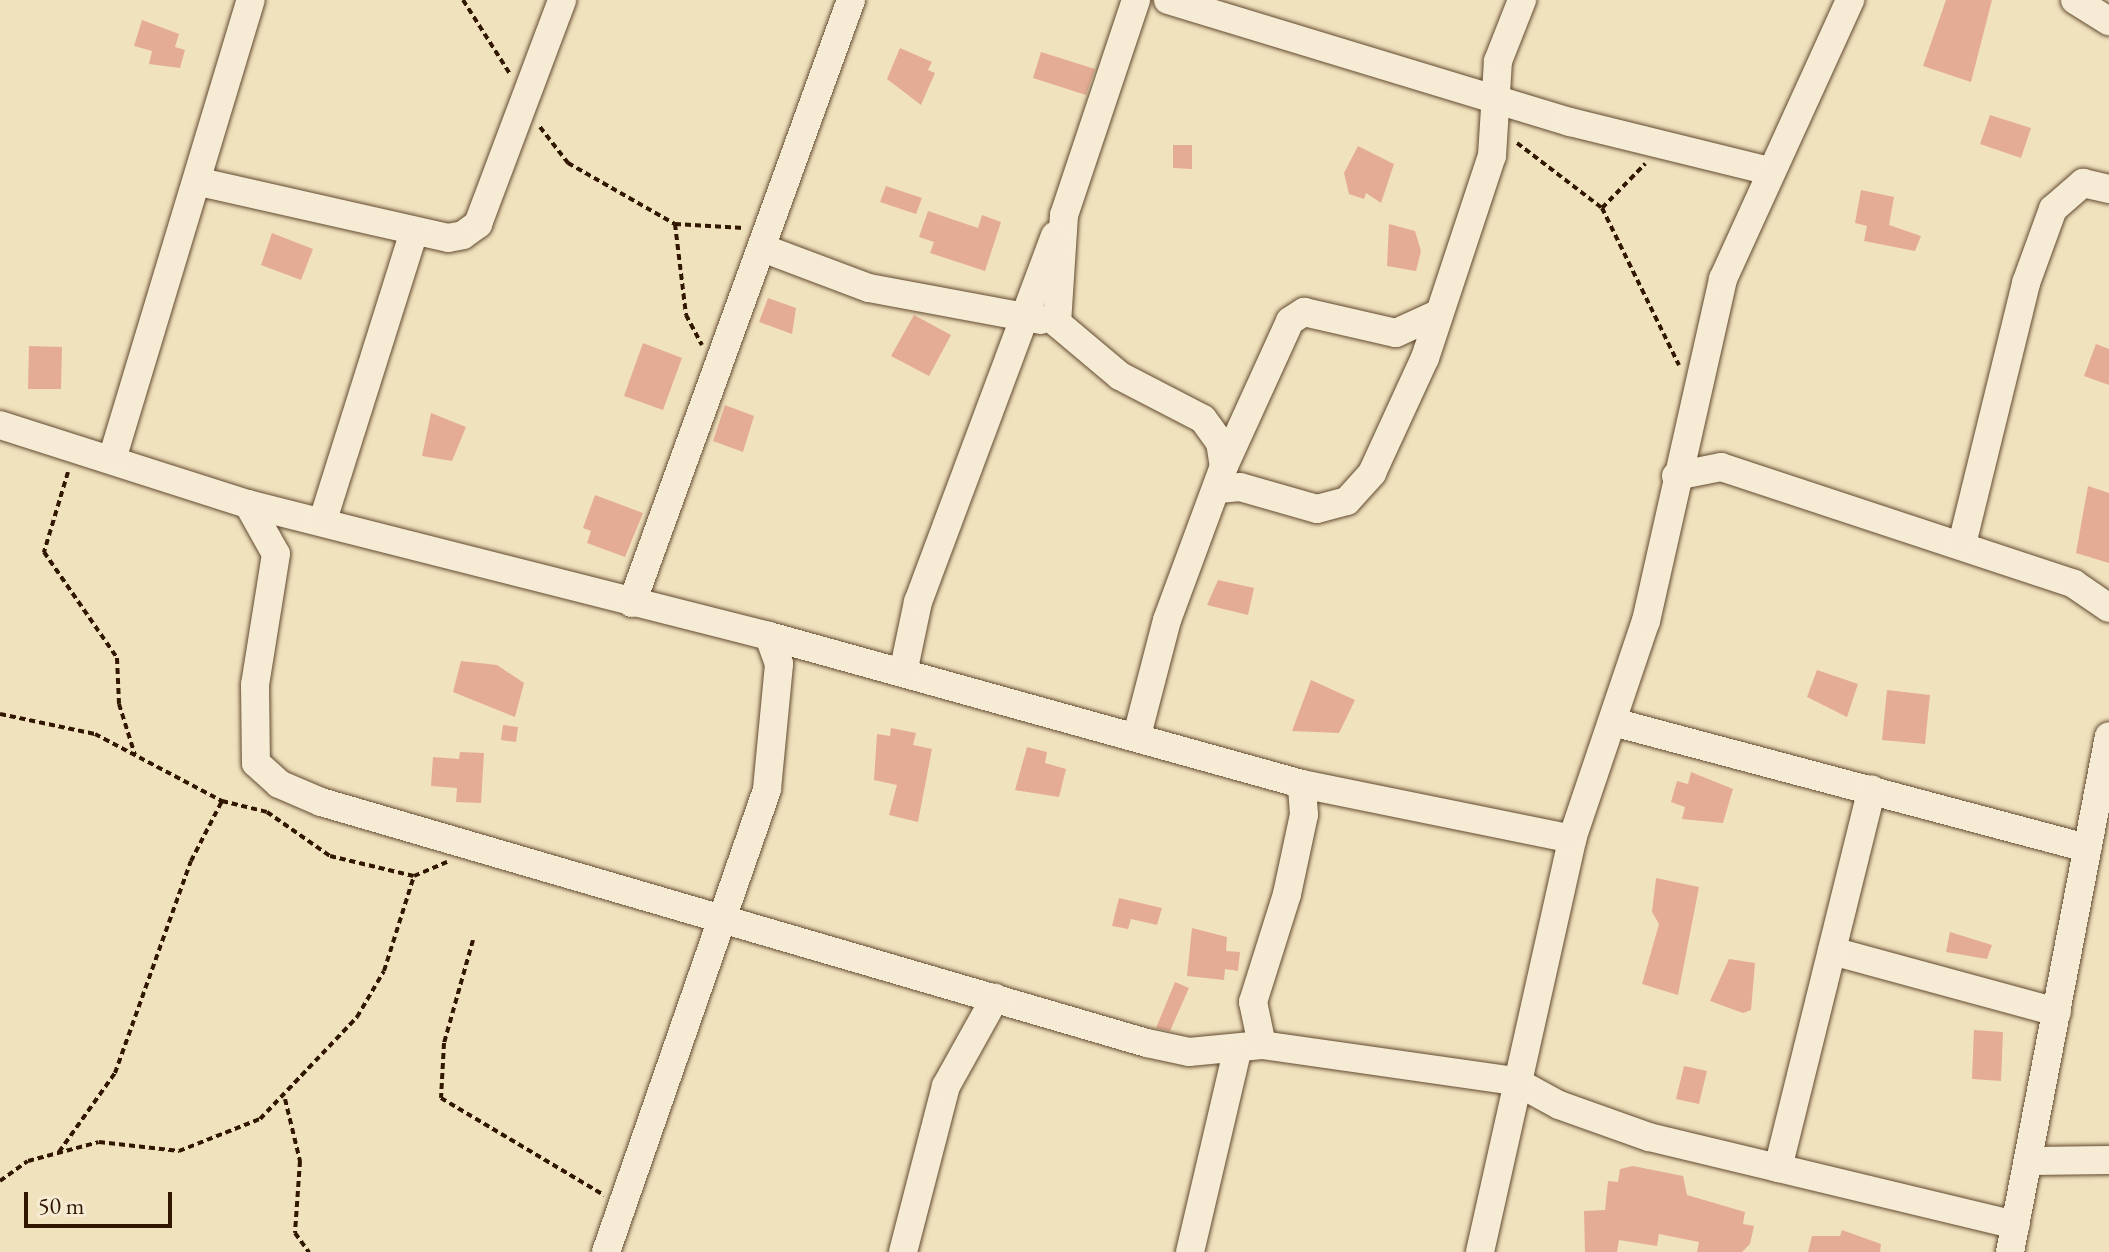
<!DOCTYPE html>
<html>
<head>
<meta charset="utf-8">
<style>
  body { margin:0 }
  #map { position:relative; width:2109px; height:1252px; overflow:hidden; background:#f1e2be; font-family:"EB Garamond",serif }
  div>[style] { position:absolute }
  .building>* { inset:0; background:#e5ac95 }
  .path>* { height:4px; margin-top:-2px; transform-origin:0; background:repeating-linear-gradient(90deg,#321700 0 6px,transparent 0 10px) }
  .roads { filter:drop-shadow(0 0 2px #624a30) drop-shadow(0 0 2px #624a30) }
  .minor>* { height:28px; margin:-14px; padding:0 14px; transform-origin:14px; border-radius:14px; background:#f6ecd5 }
  span { translate:-50% -50%; white-space:nowrap; text-align:center; line-height:1.15; -webkit-text-stroke:7px #f6ecd5; paint-order:stroke }
  .scale { position:absolute; left:24px; top:1192px; width:148px; height:36px; box-sizing:border-box; border:4px solid #321700; border-top:0; padding-left:10px; font-size:24px; line-height:28px; white-space:nowrap; color:#321700; -webkit-text-stroke:6px #f6ecd5; paint-order:stroke }
</style>
</head>
<body>
<div id="map">
  <div class="building">
    <i style="clip-path:polygon(1946px 0,1992px 0,1971px 82px,1923px 66px)"></i>
    <i style="clip-path:polygon(142px 20px,179px 34px,175px 47px,185px 50px,180px 68px,149px 64px,152px 51px,134px 46px)"></i>
    <i style="clip-path:polygon(900px 48px,932px 62px,928px 70px,935px 73px,921px 105px,887px 79px)"></i>
    <i style="clip-path:polygon(1041px 52px,1095px 69px,1086px 95px,1033px 78px)"></i>
    <i style="clip-path:polygon(1990px 115px,2031px 128px,2021px 158px,1980px 144px)"></i>
    <i style="clip-path:polygon(1173px 145px,1192px 145px,1192px 169px,1173px 168px)"></i>
    <i style="clip-path:polygon(1358px 146px,1394px 164px,1381px 203px,1366px 193px,1364px 199px,1349px 194px,1344px 173px)"></i>
    <i style="clip-path:polygon(886px 186px,922px 198px,916px 214px,880px 202px)"></i>
    <i style="clip-path:polygon(1861px 190px,1894px 197px,1889px 225px,1921px 236px,1915px 251px,1864px 241px,1867px 226px,1855px 223px)"></i>
    <i style="clip-path:polygon(928px 211px,978px 228px,982px 215px,1001px 222px,985px 271px,930px 253px,934px 242px,919px 237px)"></i>
    <i style="clip-path:polygon(1389px 224px,1415px 231px,1421px 251px,1416px 271px,1387px 266px)"></i>
    <i style="clip-path:polygon(272px 233px,313px 249px,301px 280px,261px 265px)"></i>
    <i style="clip-path:polygon(768px 298px,796px 308px,792px 334px,759px 322px)"></i>
    <i style="clip-path:polygon(914px 315px,951px 335px,929px 376px,891px 356px)"></i>
    <i style="clip-path:polygon(643px 343px,682px 358px,663px 410px,624px 396px)"></i>
    <i style="clip-path:polygon(2096px 344px,2109px 349px,2109px 385px,2084px 376px)"></i>
    <i style="clip-path:polygon(29px 346px,62px 347px,61px 389px,28px 389px)"></i>
    <i style="clip-path:polygon(725px 405px,754px 416px,743px 452px,713px 441px)"></i>
    <i style="clip-path:polygon(431px 413px,466px 427px,452px 461px,422px 456px)"></i>
    <i style="clip-path:polygon(2088px 486px,2109px 493px,2109px 563px,2076px 553px)"></i>
    <i style="clip-path:polygon(595px 495px,643px 513px,625px 557px,587px 543px,591px 531px,583px 528px)"></i>
    <i style="clip-path:polygon(1218px 580px,1254px 588px,1248px 615px,1207px 605px)"></i>
    <i style="clip-path:polygon(461px 661px,497px 665px,524px 683px,515px 717px,453px 692px)"></i>
    <i style="clip-path:polygon(1817px 670px,1858px 684px,1847px 717px,1807px 697px)"></i>
    <i style="clip-path:polygon(1311px 680px,1355px 700px,1339px 733px,1292px 731px)"></i>
    <i style="clip-path:polygon(1887px 690px,1930px 695px,1925px 744px,1882px 740px)"></i>
    <i style="clip-path:polygon(503px 725px,518px 727px,516px 742px,501px 740px)"></i>
    <i style="clip-path:polygon(891px 728px,916px 733px,913px 745px,932px 749px,918px 822px,889px 815px,897px 785px,874px 780px,877px 734px,890px 736px)"></i>
    <i style="clip-path:polygon(1027px 747px,1047px 752px,1045px 763px,1066px 769px,1059px 797px,1015px 790px)"></i>
    <i style="clip-path:polygon(460px 752px,484px 753px,481px 803px,456px 802px,457px 788px,431px 786px,433px 757px,459px 759px)"></i>
    <i style="clip-path:polygon(1691px 772px,1733px 789px,1723px 823px,1682px 819px,1685px 807px,1671px 802px,1677px 781px,1688px 784px)"></i>
    <i style="clip-path:polygon(1656px 878px,1699px 887px,1678px 995px,1642px 984px,1659px 924px,1652px 912px)"></i>
    <i style="clip-path:polygon(1119px 898px,1162px 908px,1157px 925px,1131px 919px,1128px 929px,1112px 926px)"></i>
    <i style="clip-path:polygon(1192px 928px,1227px 937px,1226px 951px,1240px 952px,1238px 971px,1225px 969px,1224px 980px,1187px 976px)"></i>
    <i style="clip-path:polygon(1950px 932px,1992px 945px,1987px 959px,1946px 952px)"></i>
    <i style="clip-path:polygon(1729px 959px,1755px 963px,1751px 1010px,1743px 1013px,1710px 1001px)"></i>
    <i style="clip-path:polygon(1175px 982px,1189px 988px,1170px 1031px,1156px 1028px)"></i>
    <i style="clip-path:polygon(1974px 1030px,2003px 1032px,2001px 1081px,1972px 1079px)"></i>
    <i style="clip-path:polygon(1684px 1066px,1707px 1071px,1699px 1104px,1676px 1099px)"></i>
    <i style="clip-path:polygon(1633px 1166px,1683px 1176px,1687px 1195px,1745px 1212px,1743px 1224px,1754px 1226px,1750px 1244px,1742px 1252px,1697px 1252px,1699px 1242px,1659px 1234px,1657px 1246px,1619px 1240px,1617px 1252px,1585px 1252px,1584px 1211px,1605px 1210px,1608px 1181px,1618px 1182px,1620px 1169px)"></i>
    <i style="clip-path:polygon(1842px 1230px,1881px 1244px,1880px 1252px,1808px 1252px,1812px 1236px,1840px 1236px)"></i>
  </div>
  <div class="path">
    <i style="left:463px;top:0;width:88px;rotate:57.6deg"></i>
    <i style="left:540px;top:127px;width:46px;rotate:52.1deg"></i>
    <i style="left:568px;top:163px;width:123px;rotate:29.7deg"></i>
    <i style="left:675px;top:224px;width:92px;rotate:83.1deg"></i>
    <i style="left:686px;top:315px;width:34px;rotate:62deg"></i>
    <i style="left:1517px;top:143px;width:107px;rotate:37.4deg"></i>
    <i style="left:1602px;top:208px;width:175px;rotate:63.9deg"></i>
    <i style="left:1602px;top:208px;width:62px;rotate:-45.7deg"></i>
    <i style="left:675px;top:224px;width:69px;rotate:3.3deg"></i>
    <i style="left:68px;top:472px;width:84px;rotate:106.7deg"></i>
    <i style="left:44px;top:552px;width:129px;rotate:55.4deg"></i>
    <i style="left:117px;top:658px;width:46px;rotate:87.5deg"></i>
    <i style="left:119px;top:704px;width:53px;rotate:72.6deg"></i>
    <i style="left:0;top:714px;width:97px;rotate:11.9deg"></i>
    <i style="left:95px;top:734px;width:144px;rotate:27.8deg"></i>
    <i style="left:222px;top:801px;width:46px;rotate:13.7deg"></i>
    <i style="left:267px;top:812px;width:77px;rotate:34.9deg"></i>
    <i style="left:330px;top:856px;width:86px;rotate:13.4deg"></i>
    <i style="left:473px;top:940px;width:107px;rotate:105.7deg"></i>
    <i style="left:444px;top:1043px;width:55px;rotate:93.1deg"></i>
    <i style="left:441px;top:1098px;width:190px;rotate:30.8deg"></i>
    <i style="left:285px;top:1099px;width:64px;rotate:76.4deg"></i>
    <i style="left:300px;top:1161px;width:72px;rotate:94deg"></i>
    <i style="left:295px;top:1233px;width:24px;rotate:54deg"></i>
    <i style="left:59px;top:1152px;width:97px;rotate:-54.7deg"></i>
    <i style="left:115px;top:1073px;width:225px;rotate:-70.3deg"></i>
    <i style="left:191px;top:861px;width:68px;rotate:-62.7deg"></i>
    <i style="left:0;top:1181px;width:34px;rotate:-36deg"></i>
    <i style="left:28px;top:1161px;width:73px;rotate:-15deg"></i>
    <i style="left:99px;top:1142px;width:81px;rotate:6.4deg"></i>
    <i style="left:179px;top:1151px;width:87px;rotate:-21.6deg"></i>
    <i style="left:260px;top:1119px;width:141px;rotate:-46.4deg"></i>
    <i style="left:357px;top:1017px;width:53px;rotate:-59.6deg"></i>
    <i style="left:384px;top:971px;width:100px;rotate:-72.5deg"></i>
    <i style="left:414px;top:876px;width:36px;rotate:-23deg"></i>
  </div>
  <div class="roads">
    <div class="minor">
      <i style="left:1136px;top:0;width:227px;rotate:108.5deg"></i>
      <i style="left:1064px;top:215px;width:108px;rotate:93.7deg"></i>
      <i style="left:1057px;top:323px;width:82px;rotate:40.1deg"></i>
      <i style="left:1120px;top:376px;width:93px;rotate:27.4deg"></i>
      <i style="left:1203px;top:419px;width:29px;rotate:54deg"></i>
      <i style="left:1220px;top:442px;width:24px;rotate:81deg"></i>
      <i style="left:1224px;top:466px;width:164px;rotate:110.3deg"></i>
      <i style="left:1167px;top:620px;width:119px;rotate:104.6deg"></i>
      <i style="left:1168px;top:0;width:420px;rotate:16.9deg"></i>
      <i style="left:1570px;top:122px;width:205px;rotate:13.8deg"></i>
      <i style="left:2075px;top:0;width:40px;rotate:32deg"></i>
      <i style="left:200px;top:182px;width:254px;rotate:12.7deg"></i>
      <i style="left:448px;top:238px;width:15px;rotate:-11deg"></i>
      <i style="left:463px;top:235px;width:19px;rotate:-36deg"></i>
      <i style="left:478px;top:224px;width:239px;rotate:-69.4deg"></i>
      <i style="left:765px;top:249px;width:111px;rotate:20.6deg"></i>
      <i style="left:869px;top:288px;width:175px;rotate:10.5deg"></i>
      <i style="left:0;top:425px;width:260px;rotate:17.7deg"></i>
      <i style="left:248px;top:504px;width:537px;rotate:14.22deg"></i>
      <i style="left:769px;top:636px;width:553px;rotate:15.52deg"></i>
      <i style="left:1302px;top:784px;width:276px;rotate:11.5deg"></i>
      <i style="left:113px;top:456px;width:476px;rotate:-73.2deg"></i>
      <i style="left:1224px;top:466px;width:159px;rotate:-65.5deg"></i>
      <i style="left:1290px;top:321px;width:17px;rotate:-33deg"></i>
      <i style="left:1304px;top:312px;width:94px;rotate:12.9deg"></i>
      <i style="left:1396px;top:333px;width:41px;rotate:-24.7deg"></i>
      <i style="left:1676px;top:476px;width:46px;rotate:-11.3deg"></i>
      <i style="left:1721px;top:467px;width:372px;rotate:18.3deg"></i>
      <i style="left:2074px;top:584px;width:42px;rotate:34.4deg"></i>
      <i style="left:1219px;top:489px;width:21px;rotate:-5deg"></i>
      <i style="left:1240px;top:487px;width:80px;rotate:15.9deg"></i>
      <i style="left:1317px;top:509px;width:31px;rotate:-15deg"></i>
      <i style="left:1347px;top:501px;width:38px;rotate:-48deg"></i>
      <i style="left:1372px;top:473px;width:127px;rotate:-65.3deg"></i>
      <i style="left:1425px;top:358px;width:213px;rotate:-71.7deg"></i>
      <i style="left:1492px;top:156px;width:95px;rotate:-86.4deg"></i>
      <i style="left:1498px;top:61px;width:66px;rotate:-68.5deg"></i>
      <i style="left:248px;top:504px;width:57px;rotate:60.8deg"></i>
      <i style="left:276px;top:554px;width:133px;rotate:99.1deg"></i>
      <i style="left:255px;top:685px;width:78px;rotate:89.3deg"></i>
      <i style="left:256px;top:763px;width:31px;rotate:42deg"></i>
      <i style="left:279px;top:784px;width:46px;rotate:23.2deg"></i>
      <i style="left:321px;top:802px;width:860px;rotate:16.27deg"></i>
      <i style="left:1147px;top:1043px;width:43px;rotate:12.1deg"></i>
      <i style="left:1189px;top:1052px;width:73px;rotate:-5.5deg"></i>
      <i style="left:1262px;top:1045px;width:256px;rotate:8.1deg"></i>
      <i style="left:1515px;top:1081px;width:50px;rotate:28.6deg"></i>
      <i style="left:1559px;top:1105px;width:96px;rotate:19.6deg"></i>
      <i style="left:1649px;top:1137px;width:377px;rotate:13.5deg"></i>
      <i style="left:323px;top:520px;width:303px;rotate:-72.5deg"></i>
      <i style="left:1962px;top:544px;width:269px;rotate:-76.2deg"></i>
      <i style="left:2026px;top:283px;width:79px;rotate:-70deg"></i>
      <i style="left:2053px;top:209px;width:40px;rotate:-41deg"></i>
      <i style="left:2083px;top:183px;width:27px;rotate:13deg"></i>
      <i style="left:632px;top:603px;width:642px;rotate:-70.04deg"></i>
      <i style="left:903px;top:673px;width:73px;rotate:-78.1deg"></i>
      <i style="left:918px;top:602px;width:391px;rotate:-69.5deg"></i>
      <i style="left:1613px;top:722px;width:491px;rotate:14.9deg"></i>
      <i style="left:1832px;top:951px;width:233px;rotate:15.2deg"></i>
      <i style="left:1262px;top:1045px;width:44px;rotate:-101.8deg"></i>
      <i style="left:1253px;top:1002px;width:113px;rotate:-72.5deg"></i>
      <i style="left:1287px;top:894px;width:81px;rotate:-77.9deg"></i>
      <i style="left:1304px;top:815px;width:31px;rotate:-94deg"></i>
      <i style="left:2032px;top:1161px;width:77px;rotate:-0.7deg"></i>
      <i style="left:1778px;top:1168px;width:390px;rotate:-76.1deg"></i>
      <i style="left:606px;top:1252px;width:490px;rotate:-70.8deg"></i>
      <i style="left:767px;top:789px;width:126px;rotate:-84.5deg"></i>
      <i style="left:779px;top:664px;width:30px;rotate:-110deg"></i>
      <i style="left:903px;top:1252px;width:171px;rotate:-75.5deg"></i>
      <i style="left:946px;top:1086px;width:101px;rotate:-60.9deg"></i>
      <i style="left:1190px;top:1252px;width:206px;rotate:-76.8deg"></i>
      <i style="left:1480px;top:1252px;width:423px;rotate:-77.4deg"></i>
      <i style="left:1572px;top:839px;width:230px;rotate:-71.3deg"></i>
      <i style="left:1646px;top:621px;width:351px;rotate:-77.3deg"></i>
      <i style="left:1723px;top:279px;width:307px;rotate:-65.5deg"></i>
      <i style="left:2010px;top:1252px;width:525px;rotate:-79.14deg"></i>
    </div>
  </div>
  <div class="scale">50 m</div>
</div>
</body>
</html>
